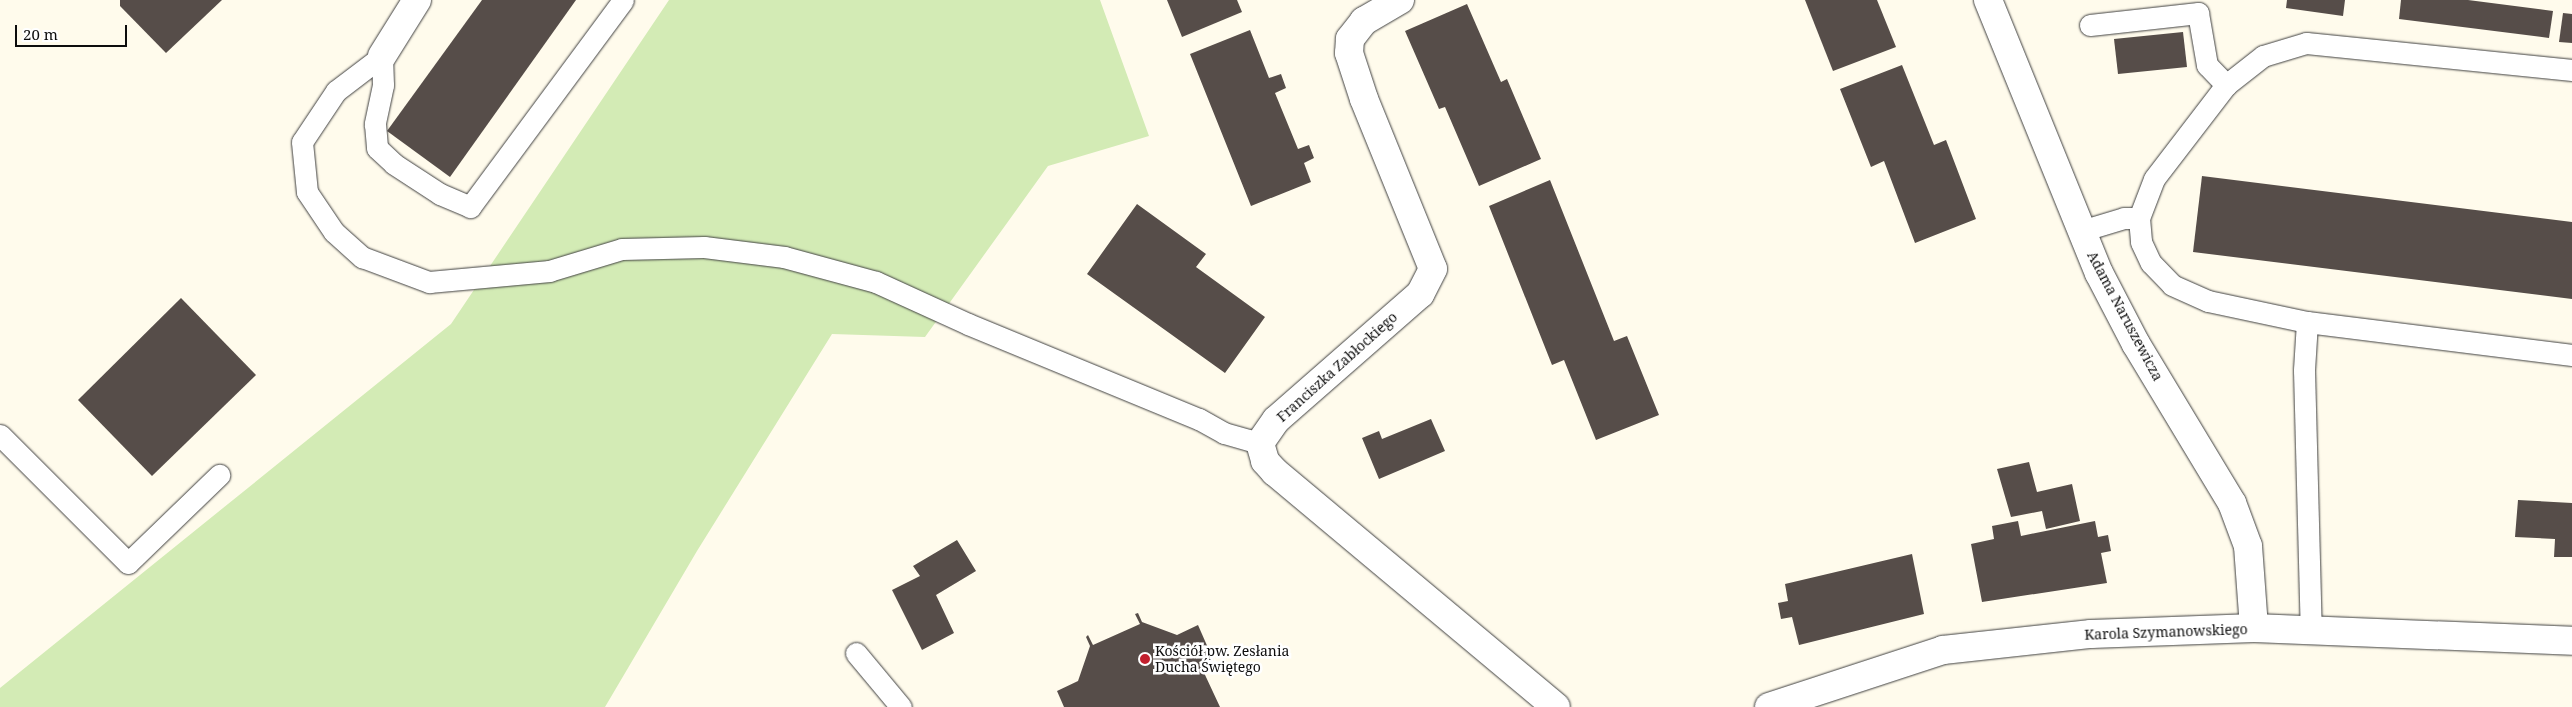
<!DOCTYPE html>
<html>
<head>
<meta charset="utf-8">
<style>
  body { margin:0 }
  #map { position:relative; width:2572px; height:707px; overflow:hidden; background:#fffbec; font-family:"Noto Serif",serif }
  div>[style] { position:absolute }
  .green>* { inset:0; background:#d3ebb5 }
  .building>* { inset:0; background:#564d49 }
  .roads { filter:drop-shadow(0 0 1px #404040) drop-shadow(0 0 1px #404040) }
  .service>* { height:21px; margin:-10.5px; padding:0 10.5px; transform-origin:10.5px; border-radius:10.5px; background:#fff }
  .minor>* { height:28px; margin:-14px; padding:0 14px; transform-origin:14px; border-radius:14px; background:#fff }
  .dots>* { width:14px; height:14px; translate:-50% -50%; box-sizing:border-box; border:2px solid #fff; border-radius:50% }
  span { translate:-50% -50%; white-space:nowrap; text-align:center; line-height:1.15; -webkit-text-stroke:5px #fff; paint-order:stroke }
  .street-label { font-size:14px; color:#0d0d0d }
  .poi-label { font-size:14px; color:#0d0d0d }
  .left { translate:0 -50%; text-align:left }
  .scale { position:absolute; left:15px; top:25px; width:112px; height:22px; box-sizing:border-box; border:2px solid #0d0d0d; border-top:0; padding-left:6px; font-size:15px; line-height:18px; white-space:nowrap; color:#0d0d0d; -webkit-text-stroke:4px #fff; paint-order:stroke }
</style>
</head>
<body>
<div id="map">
  <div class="green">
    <i style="clip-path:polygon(669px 0,1100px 0,1149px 136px,1048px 166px,925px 337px,832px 334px,697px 551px,605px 707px,0 707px,0 688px,451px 324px)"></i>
  </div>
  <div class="building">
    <i style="clip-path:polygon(120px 0,222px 0,166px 53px,120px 6px)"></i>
    <i style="clip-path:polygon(482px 0,576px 0,450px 177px,387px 131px)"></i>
    <i style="clip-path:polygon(1167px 0,1237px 0,1242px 12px,1182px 37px)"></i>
    <i style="clip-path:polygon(1805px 0,1877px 0,1896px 47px,1833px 71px)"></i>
    <i style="clip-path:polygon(2287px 0,2345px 0,2343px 16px,2286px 8px)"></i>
    <i style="clip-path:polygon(2401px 0,2468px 0,2553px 11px,2549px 38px,2399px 19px)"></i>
    <i style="clip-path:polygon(1467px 4px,1501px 82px,1507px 79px,1541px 159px,1479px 186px,1445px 107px,1439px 109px,1405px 31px)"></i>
    <i style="clip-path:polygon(2563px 13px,2572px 14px,2572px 43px,2559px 42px)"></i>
    <i style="clip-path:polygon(1250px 30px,1269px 78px,1281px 74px,1286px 88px,1275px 93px,1298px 149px,1309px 145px,1314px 158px,1304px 163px,1311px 182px,1251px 206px,1190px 54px)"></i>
    <i style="clip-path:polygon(2183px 32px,2187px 67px,2118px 74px,2114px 39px)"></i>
    <i style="clip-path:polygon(1902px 65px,1934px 145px,1946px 140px,1976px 219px,1915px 243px,1884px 161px,1871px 167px,1840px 89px)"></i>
    <i style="clip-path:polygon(2202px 176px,2572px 222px,2572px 299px,2193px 252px)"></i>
    <i style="clip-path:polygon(1550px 180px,1614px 341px,1627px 336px,1659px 415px,1596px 440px,1564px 360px,1552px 365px,1489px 206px)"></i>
    <i style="clip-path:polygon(1137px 204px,1206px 254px,1196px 267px,1265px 317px,1225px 373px,1087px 274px)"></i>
    <i style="clip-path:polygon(181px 298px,256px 375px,152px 476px,78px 400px)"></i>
    <i style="clip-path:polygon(1431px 419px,1445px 451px,1379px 479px,1362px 438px,1379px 431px,1382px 439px)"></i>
    <i style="clip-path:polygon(2029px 462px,2037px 492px,2072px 484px,2080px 521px,2046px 529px,2042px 511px,2011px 517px,1997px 469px)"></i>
    <i style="clip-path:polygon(2518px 500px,2572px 503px,2572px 557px,2554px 557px,2555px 539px,2515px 537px)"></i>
    <i style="clip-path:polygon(2018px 521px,2021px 536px,2095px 521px,2098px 537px,2108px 535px,2111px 551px,2101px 553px,2107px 583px,1982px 602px,1971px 544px,1994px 539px,1992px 526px)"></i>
    <i style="clip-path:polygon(957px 540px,976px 571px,936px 595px,954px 633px,922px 650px,892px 590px,920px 576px,913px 566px)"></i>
    <i style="clip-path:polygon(1912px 554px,1924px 614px,1799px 645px,1792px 617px,1781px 619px,1778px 603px,1788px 601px,1785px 584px)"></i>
    <i style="clip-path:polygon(1138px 613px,1142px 622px,1177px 635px,1198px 625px,1212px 657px,1199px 662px,1220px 707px,1064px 707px,1057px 691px,1078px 681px,1090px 646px,1086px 637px,1088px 635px,1093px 645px,1140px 624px,1135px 614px)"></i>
  </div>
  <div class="roads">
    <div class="service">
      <i style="left:2090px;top:25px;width:109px;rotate:-6.3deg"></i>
      <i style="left:2198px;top:13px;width:53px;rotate:80.2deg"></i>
      <i style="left:2207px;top:65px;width:28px;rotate:46deg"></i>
      <i style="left:382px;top:56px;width:58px;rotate:142.7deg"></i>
      <i style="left:336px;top:91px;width:61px;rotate:123.7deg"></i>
      <i style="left:302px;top:142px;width:50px;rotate:84.3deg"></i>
      <i style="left:307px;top:192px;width:48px;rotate:56deg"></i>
      <i style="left:334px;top:232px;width:38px;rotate:42deg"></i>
      <i style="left:362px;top:257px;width:72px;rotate:20.5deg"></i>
      <i style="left:429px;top:282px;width:121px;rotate:-5.2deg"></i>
      <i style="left:549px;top:271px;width:76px;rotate:-16.8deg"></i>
      <i style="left:622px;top:249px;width:82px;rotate:-1.4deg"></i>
      <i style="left:704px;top:247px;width:81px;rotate:7.1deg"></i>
      <i style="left:784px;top:257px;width:95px;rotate:15.2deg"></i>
      <i style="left:876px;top:282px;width:101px;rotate:24.5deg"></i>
      <i style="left:968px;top:324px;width:250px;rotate:22.4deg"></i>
      <i style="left:1199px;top:419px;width:29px;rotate:29deg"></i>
      <i style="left:1224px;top:433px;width:37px;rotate:16deg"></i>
      <i style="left:382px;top:56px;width:29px;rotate:88deg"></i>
      <i style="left:383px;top:85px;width:40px;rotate:102deg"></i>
      <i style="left:375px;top:124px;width:24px;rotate:85deg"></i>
      <i style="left:377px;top:148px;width:23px;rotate:43deg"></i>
      <i style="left:394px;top:164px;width:55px;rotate:33.1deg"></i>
      <i style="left:440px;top:194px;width:33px;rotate:23deg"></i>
      <i style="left:470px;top:207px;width:257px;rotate:-53.5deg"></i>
      <i style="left:2572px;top:70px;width:267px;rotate:-174.2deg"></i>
      <i style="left:2306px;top:43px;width:45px;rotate:163.2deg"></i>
      <i style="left:2263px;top:56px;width:47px;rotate:141.9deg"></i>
      <i style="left:2226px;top:85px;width:118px;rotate:127.5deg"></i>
      <i style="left:2154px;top:179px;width:42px;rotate:111deg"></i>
      <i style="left:2139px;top:218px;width:24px;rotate:85deg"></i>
      <i style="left:2141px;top:242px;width:23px;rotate:65deg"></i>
      <i style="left:2151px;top:263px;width:30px;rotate:46deg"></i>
      <i style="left:2172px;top:285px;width:39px;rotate:24deg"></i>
      <i style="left:2208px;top:301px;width:101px;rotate:12deg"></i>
      <i style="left:2307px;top:322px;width:267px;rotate:7.1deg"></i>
      <i style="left:2081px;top:231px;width:45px;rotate:-16.8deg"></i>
      <i style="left:2124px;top:218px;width:15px"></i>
      <i style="left:2307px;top:322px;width:48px;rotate:93.6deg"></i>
      <i style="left:2304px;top:370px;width:260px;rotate:88.5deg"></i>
      <i style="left:0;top:435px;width:181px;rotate:45deg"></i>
      <i style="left:128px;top:563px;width:127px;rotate:-44deg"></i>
      <i style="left:856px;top:653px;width:70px;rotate:50.2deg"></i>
    </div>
    <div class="minor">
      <i style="left:1400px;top:0;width:42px;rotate:149.7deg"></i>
      <i style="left:1364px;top:21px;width:23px;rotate:128deg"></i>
      <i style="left:1350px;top:39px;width:14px;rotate:94deg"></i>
      <i style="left:1349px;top:53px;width:48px;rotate:71.9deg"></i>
      <i style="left:1364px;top:99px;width:183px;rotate:67.9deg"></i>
      <i style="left:1433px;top:269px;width:28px;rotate:117deg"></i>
      <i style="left:1420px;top:294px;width:191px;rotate:138.8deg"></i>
      <i style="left:1276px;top:420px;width:28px;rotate:125deg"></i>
      <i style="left:1260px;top:443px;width:19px;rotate:74deg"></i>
      <i style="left:1265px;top:461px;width:15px;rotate:48deg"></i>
      <i style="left:1275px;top:472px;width:366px;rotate:39.9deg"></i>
      <i style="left:1988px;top:0;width:295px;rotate:67.9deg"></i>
      <i style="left:2099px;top:273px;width:80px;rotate:62.5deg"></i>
      <i style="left:2136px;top:344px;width:186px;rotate:58.9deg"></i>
      <i style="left:2232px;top:503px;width:46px;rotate:69.6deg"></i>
      <i style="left:2248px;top:546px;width:82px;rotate:85.8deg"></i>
      <i style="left:382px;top:56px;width:66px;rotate:-58deg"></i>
      <i style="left:1769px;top:707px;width:183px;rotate:-18.1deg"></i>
      <i style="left:1943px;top:650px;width:149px;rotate:-6.2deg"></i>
      <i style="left:2091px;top:634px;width:163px;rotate:-2.1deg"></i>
      <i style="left:2254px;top:628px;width:318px;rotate:2.3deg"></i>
    </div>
  </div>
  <div class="dots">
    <i style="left:1145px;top:659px;background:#c2202e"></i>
  </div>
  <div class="street-label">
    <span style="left:2125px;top:316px;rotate:62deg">Adama Naruszewicza</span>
    <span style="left:1337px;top:367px;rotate:-42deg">Franciszka Zabłockiego</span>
    <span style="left:2166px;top:632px;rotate:-2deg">Karola Szymanowskiego</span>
  </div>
  <div class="poi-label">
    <span class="left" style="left:1155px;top:659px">Kościół pw. Zesłania<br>Ducha Świętego</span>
  </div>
  <div class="scale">20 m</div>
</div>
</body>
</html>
